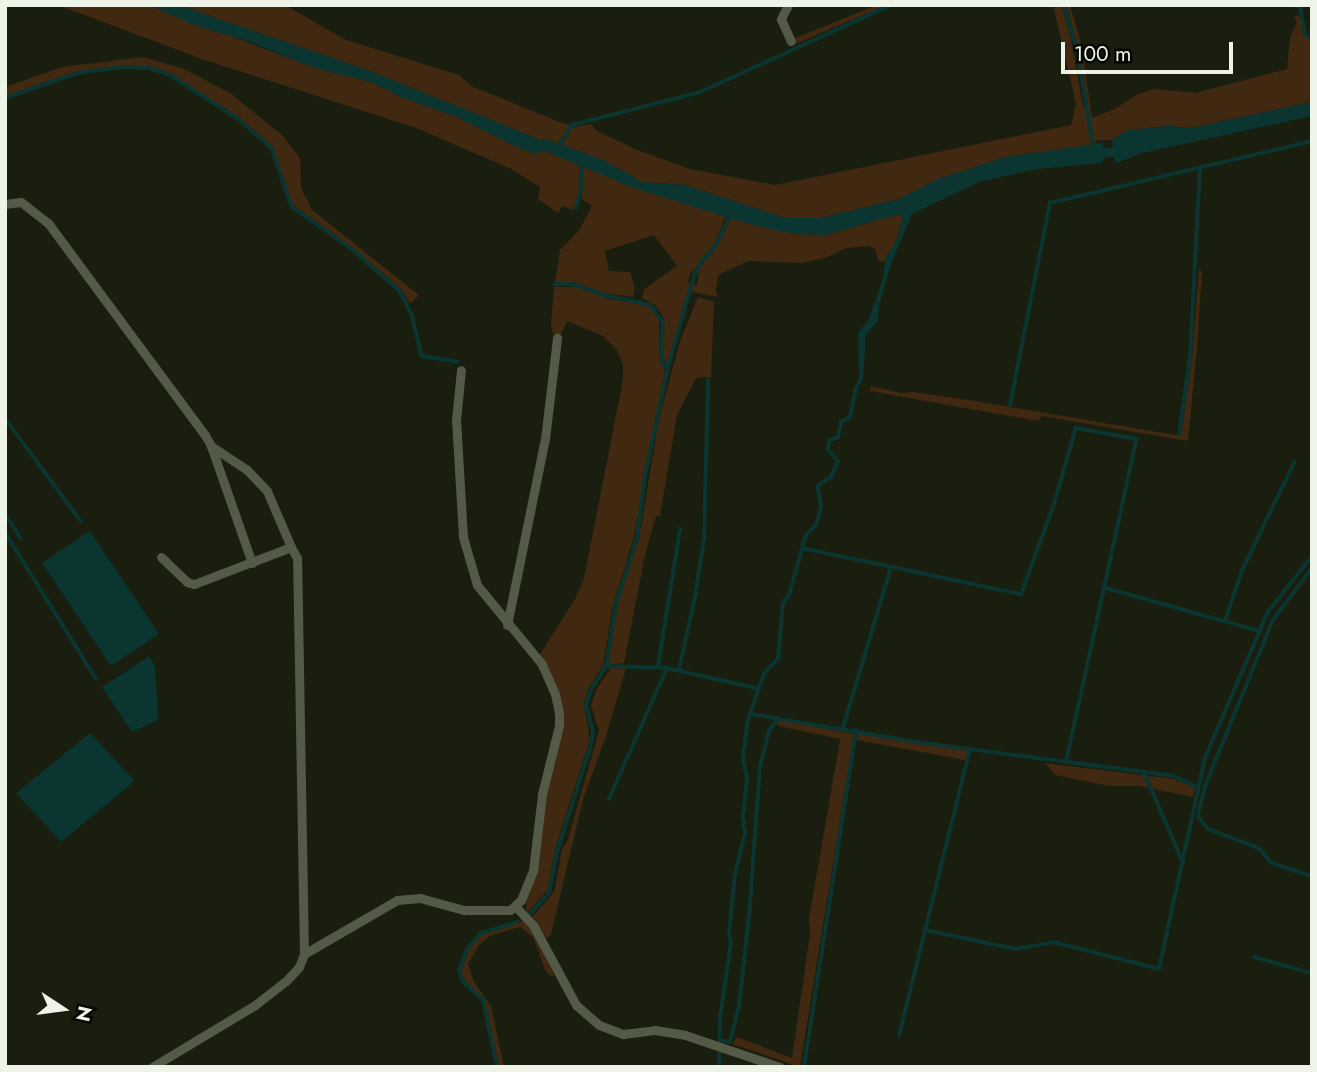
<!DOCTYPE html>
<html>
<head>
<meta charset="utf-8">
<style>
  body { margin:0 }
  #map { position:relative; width:1317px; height:1072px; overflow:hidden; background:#191e0e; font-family:Jost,sans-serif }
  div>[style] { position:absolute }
  .green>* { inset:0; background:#412810 }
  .water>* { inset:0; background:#0b3531 }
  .stream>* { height:3.5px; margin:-1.75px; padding:0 1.75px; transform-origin:1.75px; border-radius:1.75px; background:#0b3531 }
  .street>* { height:9px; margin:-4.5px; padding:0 4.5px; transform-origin:4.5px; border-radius:4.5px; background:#535a47 }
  span { translate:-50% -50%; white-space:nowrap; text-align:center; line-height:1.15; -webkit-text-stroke:5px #050703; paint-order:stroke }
  .frame { position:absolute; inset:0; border:7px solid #eff4e9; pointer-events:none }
  .north { position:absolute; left:28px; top:974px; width:70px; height:70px; -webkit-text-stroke:5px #050703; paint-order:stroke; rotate:103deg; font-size:19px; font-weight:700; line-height:28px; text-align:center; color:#eff4e9 }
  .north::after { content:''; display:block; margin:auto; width:24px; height:32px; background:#eff4e9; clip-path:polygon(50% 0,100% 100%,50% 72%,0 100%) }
  .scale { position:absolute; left:1061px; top:42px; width:172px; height:32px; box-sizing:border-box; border:4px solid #eff4e9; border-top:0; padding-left:9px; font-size:21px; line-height:24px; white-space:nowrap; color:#eff4e9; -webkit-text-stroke:5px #050703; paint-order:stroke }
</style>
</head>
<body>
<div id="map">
  <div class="green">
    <i style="clip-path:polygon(58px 5px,155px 7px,315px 68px,371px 82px,403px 98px,457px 117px,519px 148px,533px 153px,542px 150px,579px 164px,579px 189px,575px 206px,573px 210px,562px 206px,558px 213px,538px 199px,540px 187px,511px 169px,419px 129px,202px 59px)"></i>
    <i style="clip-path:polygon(178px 5px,285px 5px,346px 40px,459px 75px,471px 86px,560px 122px,575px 127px,591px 124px,597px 131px,635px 149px,690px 169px,775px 185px,1071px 125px,1076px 104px,1053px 5px,1061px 5px,1071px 39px,1083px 106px,1088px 104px,1078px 46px,1066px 5px,1070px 5px,1082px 47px,1092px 118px,1115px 109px,1136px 95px,1154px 89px,1195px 93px,1287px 69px,1290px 37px,1297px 22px,1294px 17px,1297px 15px,1301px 19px,1303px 35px,1312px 40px,1312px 102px,1191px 128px,1168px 126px,1128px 130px,1112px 140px,1098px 140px,1092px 146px,1005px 157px,939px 179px,899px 199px,821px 218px,785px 218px,685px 185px,642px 182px,602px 160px,546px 139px,540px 140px,370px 71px)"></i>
    <i style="clip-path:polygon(877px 5px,887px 5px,795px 44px,793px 39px)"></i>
    <i style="clip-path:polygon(142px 57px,182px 68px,230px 93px,282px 135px,300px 158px,301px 188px,312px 210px,419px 295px,410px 304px,402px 290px,353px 248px,293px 205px,273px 147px,239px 117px,163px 70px,123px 66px,77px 72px,5px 96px,5px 87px,62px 67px)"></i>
    <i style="clip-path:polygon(583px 166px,654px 194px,726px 215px,713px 248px,690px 274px,688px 282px,691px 284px,668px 366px,663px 358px,663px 317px,655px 305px,642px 298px,644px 289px,677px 266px,654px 235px,605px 251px,609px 271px,630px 272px,635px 288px,633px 297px,605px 293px,572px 282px,555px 282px,560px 250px,580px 229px,592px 206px,582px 199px)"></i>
    <i style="clip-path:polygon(899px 214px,903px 216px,896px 242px,884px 262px,879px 262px,875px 249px,870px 246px,846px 248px,825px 258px,802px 263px,748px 261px,718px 275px,716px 291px,718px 297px,692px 292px,693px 285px,697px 285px,699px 268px,717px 247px,731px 218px,794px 234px,825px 235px)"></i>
    <i style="clip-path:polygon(1199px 268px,1202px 272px,1197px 347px,1188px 441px,1042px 416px,1038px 421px,870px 391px,871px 386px,901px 393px,912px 392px,963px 399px,1181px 436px,1192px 358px)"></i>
    <i style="clip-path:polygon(554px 287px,578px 287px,608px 299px,649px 305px,659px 320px,660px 361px,665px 371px,634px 537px,613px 605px,603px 665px,589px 687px,584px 703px,590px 739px,556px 846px,547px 891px,527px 913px,526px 901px,546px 790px,562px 724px,539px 656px,575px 599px,584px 578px,623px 380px,623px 365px,617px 350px,603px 336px,567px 321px,560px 336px,554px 336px,551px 326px)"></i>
    <i style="clip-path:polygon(698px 297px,714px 302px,711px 377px,696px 378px,677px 415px,660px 516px,656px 516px,645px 555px,624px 663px,608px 665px,617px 604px,639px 539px,659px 419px,679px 344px)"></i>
    <i style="clip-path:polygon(611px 668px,626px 668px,606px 736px,583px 800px,551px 934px,547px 939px,532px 917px,554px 892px,562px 849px,568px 839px,599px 731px,591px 706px,596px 690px)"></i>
    <i style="clip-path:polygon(779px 720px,854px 734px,800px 1067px,732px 1044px,737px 1037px,792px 1058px,810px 934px,809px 919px,840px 739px,779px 726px,776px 723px)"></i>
    <i style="clip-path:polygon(858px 733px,923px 744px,969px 750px,965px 760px,857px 740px)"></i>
    <i style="clip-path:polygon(1045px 763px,1174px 779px,1195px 788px,1193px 797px,1139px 786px,1109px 786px,1055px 775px)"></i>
    <i style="clip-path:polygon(524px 920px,532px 927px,554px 975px,552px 977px,545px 970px,533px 937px,520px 927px,490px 936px,479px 945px,468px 964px,474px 982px,491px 1006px,504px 1067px,498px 1067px,484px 1000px,464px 981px,461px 971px,469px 950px,482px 933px)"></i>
  </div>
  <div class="water">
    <i style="clip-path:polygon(148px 5px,178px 5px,370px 71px,540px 140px,546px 139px,603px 160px,642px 182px,685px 185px,785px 218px,821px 218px,899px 199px,938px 179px,1005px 157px,1102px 143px,1104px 148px,1113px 147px,1112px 140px,1128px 130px,1168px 126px,1191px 128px,1312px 102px,1312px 116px,1142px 153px,1116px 163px,1113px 156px,1104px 158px,1102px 163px,1037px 169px,979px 182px,912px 214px,891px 264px,879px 305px,878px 321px,866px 334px,863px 380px,855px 394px,852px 391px,859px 379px,858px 333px,868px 321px,882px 282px,886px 256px,896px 242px,903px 217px,899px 214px,825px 235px,794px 234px,752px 225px,631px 187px,548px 152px,533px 153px,519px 148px,457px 117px,403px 98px,371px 82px,315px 68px,247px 41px,197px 26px)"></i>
    <i style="clip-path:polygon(90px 531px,159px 634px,111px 666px,42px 563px)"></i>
    <i style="clip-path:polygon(149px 656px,155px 666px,158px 720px,132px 732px,102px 687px)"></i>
    <i style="clip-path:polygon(90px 733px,135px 781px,61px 842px,16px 793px)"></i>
  </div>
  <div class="stream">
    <i style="left:1064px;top:5px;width:45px;rotate:73.2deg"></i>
    <i style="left:1077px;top:48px;width:101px;rotate:80.4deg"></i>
    <i style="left:1292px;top:5px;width:9px;rotate:18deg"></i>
    <i style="left:1301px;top:8px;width:26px;rotate:81deg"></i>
    <i style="left:1305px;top:34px;width:9px;rotate:36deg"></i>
    <i style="left:5px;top:98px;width:77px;rotate:-18.9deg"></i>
    <i style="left:78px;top:73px;width:44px;rotate:-7.8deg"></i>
    <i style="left:122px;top:67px;width:27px;rotate:2deg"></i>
    <i style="left:149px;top:68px;width:24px;rotate:19deg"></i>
    <i style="left:172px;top:76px;width:77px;rotate:32.9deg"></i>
    <i style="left:237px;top:118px;width:46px;rotate:40.6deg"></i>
    <i style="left:272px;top:148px;width:62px;rotate:71.3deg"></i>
    <i style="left:292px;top:207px;width:73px;rotate:35deg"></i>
    <i style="left:352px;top:249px;width:64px;rotate:41.2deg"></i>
    <i style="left:400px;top:291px;width:27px;rotate:63deg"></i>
    <i style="left:412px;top:315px;width:42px;rotate:76.3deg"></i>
    <i style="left:422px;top:356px;width:36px;rotate:9deg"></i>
    <i style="left:558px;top:147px;width:26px;rotate:-58deg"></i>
    <i style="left:572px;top:125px;width:130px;rotate:-14.3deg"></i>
    <i style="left:698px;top:93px;width:212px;rotate:-24.5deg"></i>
    <i style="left:576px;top:208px;width:18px;rotate:-74deg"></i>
    <i style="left:581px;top:191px;width:29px;rotate:-90deg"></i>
    <i style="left:555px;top:284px;width:17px"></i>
    <i style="left:572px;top:284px;width:34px;rotate:19deg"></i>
    <i style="left:604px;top:295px;width:48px;rotate:12deg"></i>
    <i style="left:651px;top:305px;width:22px;rotate:56deg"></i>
    <i style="left:663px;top:323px;width:36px;rotate:92deg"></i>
    <i style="left:662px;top:359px;width:6px;rotate:72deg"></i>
    <i style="left:664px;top:365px;width:5px;rotate:37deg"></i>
    <i style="left:1010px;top:405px;width:206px;rotate:-78.8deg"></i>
    <i style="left:1050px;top:203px;width:269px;rotate:-13.3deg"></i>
    <i style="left:5px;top:418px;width:128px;rotate:53.6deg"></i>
    <i style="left:1179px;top:435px;width:79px;rotate:-82deg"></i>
    <i style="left:1190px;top:357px;width:188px;rotate:-87deg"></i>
    <i style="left:5px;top:514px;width:29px;rotate:56deg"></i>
    <i style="left:5px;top:532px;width:172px;rotate:58.1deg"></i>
    <i style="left:802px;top:548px;width:224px;rotate:11.9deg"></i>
    <i style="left:1021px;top:594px;width:93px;rotate:-69.8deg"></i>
    <i style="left:1053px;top:507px;width:82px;rotate:-73.8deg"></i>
    <i style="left:1076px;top:428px;width:62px;rotate:10.2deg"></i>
    <i style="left:1137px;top:439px;width:330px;rotate:102.3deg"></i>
    <i style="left:1312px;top:569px;width:65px;rotate:126.9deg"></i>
    <i style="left:1273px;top:621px;width:177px;rotate:112.2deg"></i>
    <i style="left:1206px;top:785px;width:32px;rotate:104deg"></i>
    <i style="left:1198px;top:816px;width:16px;rotate:52deg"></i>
    <i style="left:1208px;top:829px;width:54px;rotate:20.4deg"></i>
    <i style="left:1259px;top:848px;width:20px;rotate:49deg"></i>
    <i style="left:1272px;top:863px;width:42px;rotate:18deg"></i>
    <i style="left:1106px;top:588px;width:159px;rotate:15.7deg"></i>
    <i style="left:1225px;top:621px;width:53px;rotate:-71.2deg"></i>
    <i style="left:1242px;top:571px;width:120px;rotate:-64.3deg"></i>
    <i style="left:606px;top:666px;width:61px;rotate:1.9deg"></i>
    <i style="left:667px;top:668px;width:95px;rotate:12.7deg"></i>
    <i style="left:658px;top:667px;width:140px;rotate:-80.9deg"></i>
    <i style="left:679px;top:670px;width:75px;rotate:-77.6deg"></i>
    <i style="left:695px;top:597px;width:59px;rotate:-81.2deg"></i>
    <i style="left:704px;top:539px;width:158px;rotate:-88.5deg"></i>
    <i style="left:750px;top:714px;width:176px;rotate:9.5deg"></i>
    <i style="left:924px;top:743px;width:253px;rotate:7.5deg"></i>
    <i style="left:1175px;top:776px;width:25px;rotate:27deg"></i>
    <i style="left:843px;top:728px;width:168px;rotate:-73.4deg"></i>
    <i style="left:1145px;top:774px;width:96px;rotate:66.6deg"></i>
    <i style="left:609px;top:799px;width:143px;rotate:-66.1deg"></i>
    <i style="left:530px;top:914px;width:28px;rotate:-48deg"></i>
    <i style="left:549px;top:893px;width:42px;rotate:-79deg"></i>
    <i style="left:557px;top:852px;width:112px;rotate:-72.4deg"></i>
    <i style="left:591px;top:745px;width:13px;rotate:-81deg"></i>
    <i style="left:593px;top:732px;width:28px;rotate:-105deg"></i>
    <i style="left:586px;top:705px;width:18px;rotate:-71deg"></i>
    <i style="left:592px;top:688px;width:26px;rotate:-58deg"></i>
    <i style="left:606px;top:666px;width:63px;rotate:-80.8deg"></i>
    <i style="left:616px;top:604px;width:69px;rotate:-72.3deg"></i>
    <i style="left:637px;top:538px;width:63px;rotate:-82.6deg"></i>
    <i style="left:645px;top:476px;width:110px;rotate:-78deg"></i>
    <i style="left:668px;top:368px;width:96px;rotate:-74.2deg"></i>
    <i style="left:694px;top:276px;width:16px;rotate:-63deg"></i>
    <i style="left:701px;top:262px;width:22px;rotate:-47deg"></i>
    <i style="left:716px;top:246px;width:34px;rotate:-66deg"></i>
    <i style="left:925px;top:930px;width:93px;rotate:11.8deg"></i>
    <i style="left:1016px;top:949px;width:39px;rotate:-10deg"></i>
    <i style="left:1054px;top:942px;width:108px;rotate:14.4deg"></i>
    <i style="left:1159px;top:969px;width:216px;rotate:-77.7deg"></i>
    <i style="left:1205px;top:758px;width:159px;rotate:-66.7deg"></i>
    <i style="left:1268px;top:612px;width:71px;rotate:-51.8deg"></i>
    <i style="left:1254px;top:957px;width:60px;rotate:15.4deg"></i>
    <i style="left:899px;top:1036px;width:296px;rotate:-76.1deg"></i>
    <i style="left:721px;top:1040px;width:9px;rotate:13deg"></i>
    <i style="left:730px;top:1042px;width:36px;rotate:-76deg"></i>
    <i style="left:739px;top:1007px;width:91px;rotate:-83.7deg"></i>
    <i style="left:749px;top:917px;width:150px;rotate:-85.8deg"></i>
    <i style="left:760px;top:767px;width:37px;rotate:-76deg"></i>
    <i style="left:769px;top:731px;width:16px;rotate:-55deg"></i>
    <i style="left:497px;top:1067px;width:68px;rotate:-101.8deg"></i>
    <i style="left:483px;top:1000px;width:27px;rotate:-138deg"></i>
    <i style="left:463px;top:982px;width:12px;rotate:-110deg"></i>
    <i style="left:459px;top:971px;width:23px;rotate:-70deg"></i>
    <i style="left:467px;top:949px;width:21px;rotate:-49deg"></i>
    <i style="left:481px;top:933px;width:39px;rotate:-17deg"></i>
    <i style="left:719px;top:1067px;width:49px;rotate:-88.8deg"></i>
    <i style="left:720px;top:1018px;width:76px;rotate:-81.7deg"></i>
    <i style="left:731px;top:943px;width:10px;rotate:-101deg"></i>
    <i style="left:729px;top:933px;width:59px;rotate:-84.2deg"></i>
    <i style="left:735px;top:874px;width:41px;rotate:-76deg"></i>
    <i style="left:745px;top:834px;width:17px;rotate:-97deg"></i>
    <i style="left:743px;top:817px;width:38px;rotate:-84deg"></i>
    <i style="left:747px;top:779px;width:21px;rotate:-101deg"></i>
    <i style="left:743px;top:758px;width:38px;rotate:-83deg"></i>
    <i style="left:748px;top:720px;width:49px;rotate:-70.8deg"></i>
    <i style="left:764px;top:674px;width:21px;rotate:-47deg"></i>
    <i style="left:778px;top:659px;width:56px;rotate:-84.9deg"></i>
    <i style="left:783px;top:603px;width:10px;rotate:-53deg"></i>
    <i style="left:789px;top:595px;width:62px;rotate:-74.2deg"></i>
    <i style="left:806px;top:535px;width:14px;rotate:-45deg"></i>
    <i style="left:816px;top:525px;width:18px;rotate:-74deg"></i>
    <i style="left:821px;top:508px;width:22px;rotate:-98deg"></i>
    <i style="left:818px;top:486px;width:16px;rotate:-35deg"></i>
    <i style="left:831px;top:477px;width:17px;rotate:-65deg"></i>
    <i style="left:838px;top:462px;width:16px;rotate:-130deg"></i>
    <i style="left:828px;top:450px;width:9px;rotate:-84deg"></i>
    <i style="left:829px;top:441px;width:10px;rotate:-24deg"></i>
    <i style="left:838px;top:437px;width:15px;rotate:-79deg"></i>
    <i style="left:841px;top:422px;width:10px;rotate:-29deg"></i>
    <i style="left:850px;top:417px;width:29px;rotate:-78deg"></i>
    <i style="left:804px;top:1067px;width:340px;rotate:-81.2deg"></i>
  </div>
  <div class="street">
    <i style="left:788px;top:5px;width:16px;rotate:117deg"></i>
    <i style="left:781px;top:19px;width:24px;rotate:66deg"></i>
    <i style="left:5px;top:204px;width:16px;rotate:-7deg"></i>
    <i style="left:21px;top:202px;width:34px;rotate:38deg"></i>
    <i style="left:48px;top:223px;width:264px;rotate:53.5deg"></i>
    <i style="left:205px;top:435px;width:13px;rotate:61deg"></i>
    <i style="left:211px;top:446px;width:124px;rotate:70.7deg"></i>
    <i style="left:211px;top:446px;width:43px;rotate:33.7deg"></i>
    <i style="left:247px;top:470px;width:29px;rotate:46deg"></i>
    <i style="left:267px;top:491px;width:61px;rotate:66.8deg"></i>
    <i style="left:507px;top:625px;width:190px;rotate:-78.5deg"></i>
    <i style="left:545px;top:439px;width:102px;rotate:-83.2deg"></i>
    <i style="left:516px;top:907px;width:25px;rotate:47deg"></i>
    <i style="left:533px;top:925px;width:91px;rotate:61.7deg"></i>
    <i style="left:576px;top:1005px;width:30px;rotate:41deg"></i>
    <i style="left:599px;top:1025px;width:26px;rotate:21deg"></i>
    <i style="left:623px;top:1034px;width:32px;rotate:-7deg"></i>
    <i style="left:655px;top:1030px;width:30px;rotate:9deg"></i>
    <i style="left:685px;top:1035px;width:100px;rotate:18.6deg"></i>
    <i style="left:304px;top:954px;width:108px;rotate:-30.1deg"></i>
    <i style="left:397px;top:900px;width:23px;rotate:-5deg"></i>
    <i style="left:420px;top:898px;width:46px;rotate:15.3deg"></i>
    <i style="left:464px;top:910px;width:46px"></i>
    <i style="left:510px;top:910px;width:15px;rotate:-42deg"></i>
    <i style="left:521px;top:900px;width:31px;rotate:-68deg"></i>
    <i style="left:533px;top:871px;width:78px;rotate:-83.3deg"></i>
    <i style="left:542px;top:794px;width:70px;rotate:-76deg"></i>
    <i style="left:559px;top:726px;width:13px;rotate:-90deg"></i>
    <i style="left:559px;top:713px;width:19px;rotate:-102deg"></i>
    <i style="left:555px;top:694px;width:34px;rotate:-114deg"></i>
    <i style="left:541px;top:663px;width:101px;rotate:-129.4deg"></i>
    <i style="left:477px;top:585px;width:50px;rotate:-106.3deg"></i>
    <i style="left:463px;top:537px;width:117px;rotate:-93.4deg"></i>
    <i style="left:456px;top:420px;width:50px;rotate:-84.3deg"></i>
    <i style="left:152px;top:1067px;width:120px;rotate:-31deg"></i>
    <i style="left:255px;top:1005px;width:39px;rotate:-38deg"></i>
    <i style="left:286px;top:981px;width:19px;rotate:-47deg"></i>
    <i style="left:299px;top:967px;width:14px;rotate:-69deg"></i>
    <i style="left:304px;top:954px;width:396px;rotate:-91deg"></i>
    <i style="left:297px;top:558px;width:13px;rotate:-119deg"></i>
    <i style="left:291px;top:547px;width:104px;rotate:159.1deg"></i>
    <i style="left:194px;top:584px;width:7px;rotate:-164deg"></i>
    <i style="left:187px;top:582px;width:36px;rotate:-136deg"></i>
  </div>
  <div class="frame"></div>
  <div class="north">N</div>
  <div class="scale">100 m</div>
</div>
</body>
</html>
